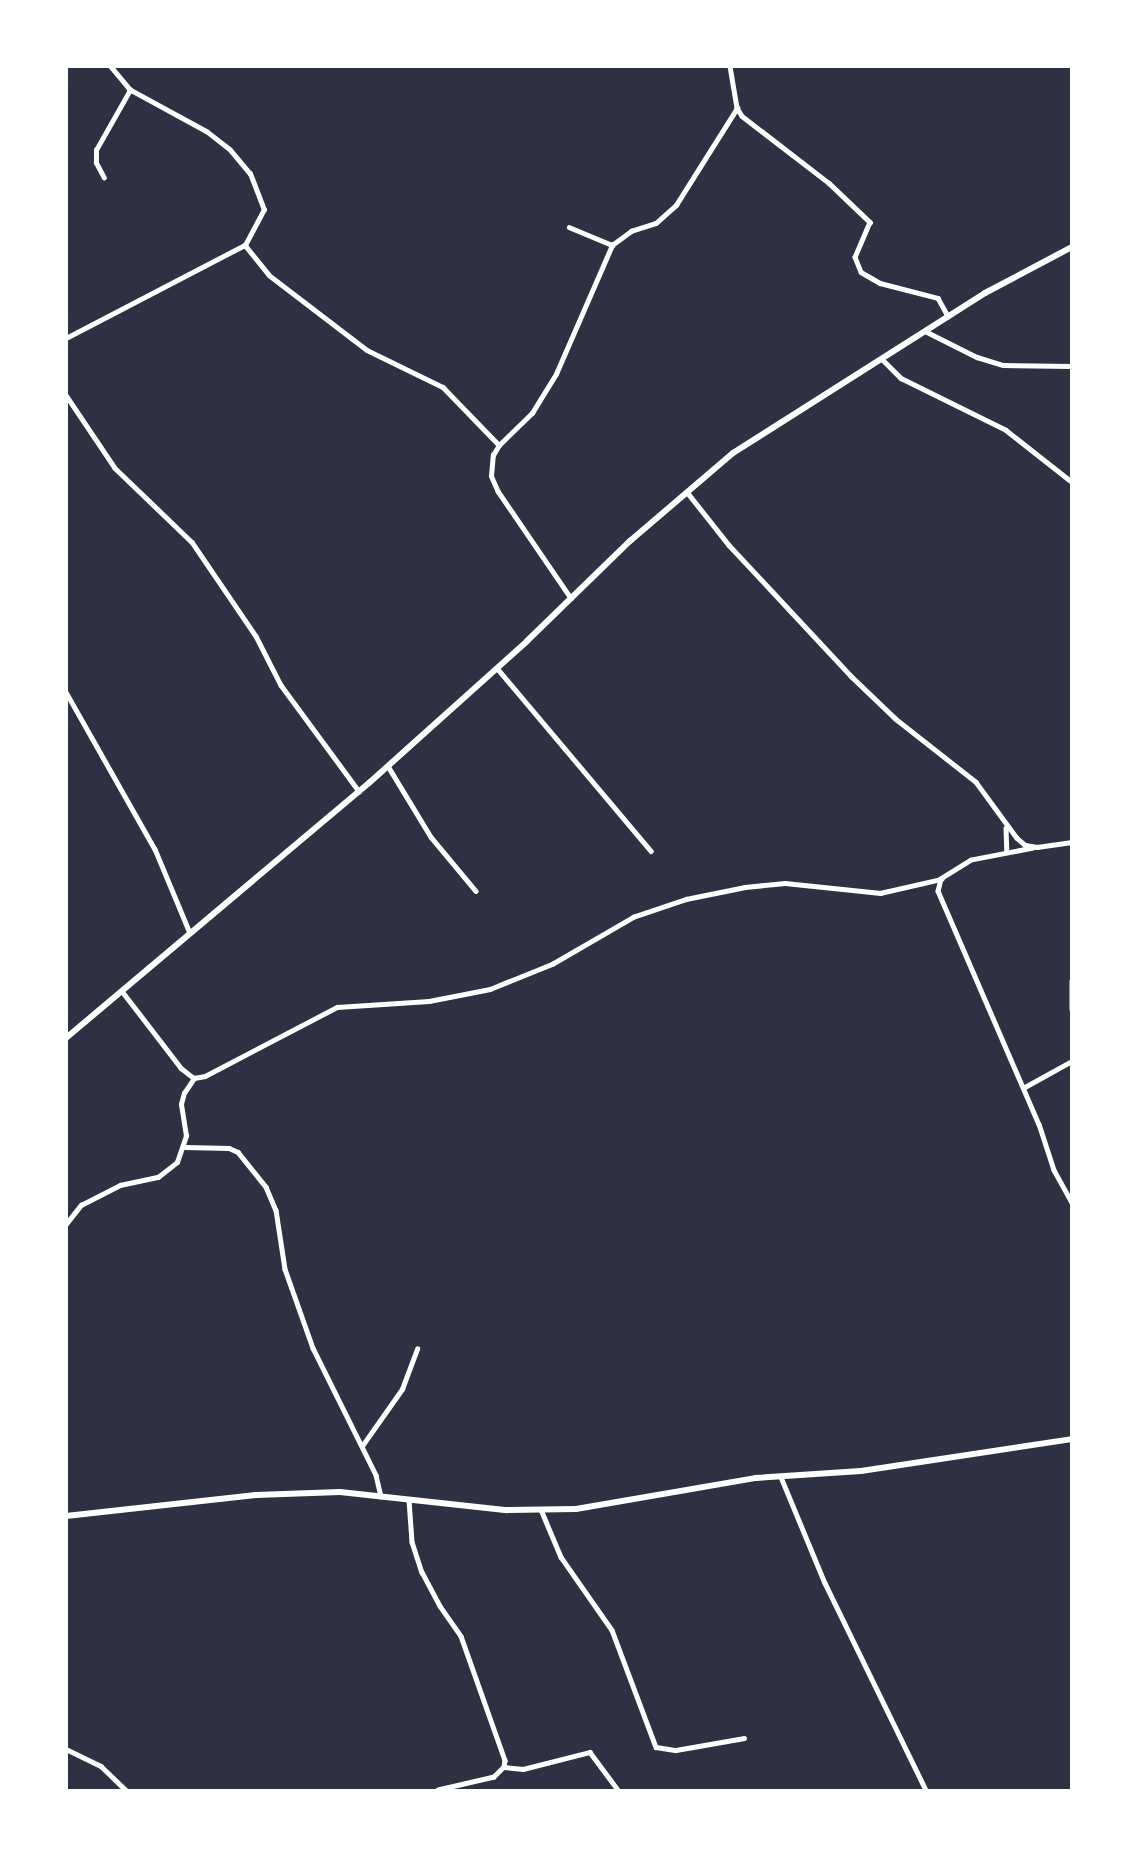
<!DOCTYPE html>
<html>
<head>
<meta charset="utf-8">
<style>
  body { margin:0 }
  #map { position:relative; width:1138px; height:1857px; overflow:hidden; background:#2d3142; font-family:"DejaVu Sans",sans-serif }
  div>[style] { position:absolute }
  .minor>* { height:4.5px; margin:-2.25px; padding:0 2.25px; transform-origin:2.25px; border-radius:2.25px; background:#fff }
  .secondary>* { height:6px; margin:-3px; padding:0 3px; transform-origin:3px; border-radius:3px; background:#fff }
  span { translate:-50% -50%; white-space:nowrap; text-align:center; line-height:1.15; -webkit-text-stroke:5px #fff; paint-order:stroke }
  .frame { position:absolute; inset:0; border:68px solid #fff; pointer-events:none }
</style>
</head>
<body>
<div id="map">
  <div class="minor">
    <i style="left:730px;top:66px;width:43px;rotate:80.5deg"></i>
    <i style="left:737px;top:108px;width:9px;rotate:58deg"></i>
    <i style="left:742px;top:116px;width:110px;rotate:37.6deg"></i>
    <i style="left:829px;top:183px;width:57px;rotate:43.6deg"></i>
    <i style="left:870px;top:222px;width:38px;rotate:113deg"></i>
    <i style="left:855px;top:257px;width:16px;rotate:68deg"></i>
    <i style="left:861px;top:272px;width:22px;rotate:30deg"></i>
    <i style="left:880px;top:283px;width:60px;rotate:14.5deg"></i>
    <i style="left:938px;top:298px;width:21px;rotate:61deg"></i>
    <i style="left:104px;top:178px;width:17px;rotate:-118deg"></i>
    <i style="left:96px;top:163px;width:13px;rotate:-90deg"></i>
    <i style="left:96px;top:150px;width:69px;rotate:-60.5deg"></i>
    <i style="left:130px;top:90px;width:31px;rotate:-130deg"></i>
    <i style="left:569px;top:227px;width:47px;rotate:22.7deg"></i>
    <i style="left:245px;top:245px;width:38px;rotate:51deg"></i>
    <i style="left:269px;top:275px;width:123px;rotate:37.4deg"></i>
    <i style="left:367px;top:350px;width:85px;rotate:26deg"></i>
    <i style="left:443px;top:387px;width:81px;rotate:46deg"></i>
    <i style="left:925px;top:331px;width:58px;rotate:26.6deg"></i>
    <i style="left:977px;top:357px;width:27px;rotate:17deg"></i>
    <i style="left:1003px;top:365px;width:69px;rotate:0.8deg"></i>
    <i style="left:66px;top:338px;width:202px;rotate:-27.5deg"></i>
    <i style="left:245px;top:245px;width:40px;rotate:-62deg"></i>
    <i style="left:264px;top:210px;width:39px;rotate:-111deg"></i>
    <i style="left:250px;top:174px;width:31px;rotate:-130deg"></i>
    <i style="left:230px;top:150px;width:29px;rotate:-142deg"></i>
    <i style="left:207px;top:132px;width:88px;rotate:-151.4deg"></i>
    <i style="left:882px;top:359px;width:27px;rotate:45deg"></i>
    <i style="left:901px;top:378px;width:117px;rotate:26.3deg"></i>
    <i style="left:1006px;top:430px;width:84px;rotate:38.2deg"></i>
    <i style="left:66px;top:395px;width:88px;rotate:56.1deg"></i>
    <i style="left:115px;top:468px;width:107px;rotate:43.9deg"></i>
    <i style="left:192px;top:542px;width:114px;rotate:55.8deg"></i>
    <i style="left:256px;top:636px;width:55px;rotate:63deg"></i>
    <i style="left:281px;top:685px;width:132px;rotate:53.7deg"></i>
    <i style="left:687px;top:492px;width:68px;rotate:51.6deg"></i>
    <i style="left:729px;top:545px;width:179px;rotate:47deg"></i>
    <i style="left:851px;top:676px;width:62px;rotate:43.7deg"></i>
    <i style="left:896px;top:719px;width:102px;rotate:38.2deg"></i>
    <i style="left:976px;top:782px;width:69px;rotate:53.8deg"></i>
    <i style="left:1017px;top:838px;width:11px;rotate:41deg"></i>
    <i style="left:1025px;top:845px;width:12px;rotate:9deg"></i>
    <i style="left:1037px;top:847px;width:35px;rotate:-8deg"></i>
    <i style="left:571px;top:599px;width:130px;rotate:-124.3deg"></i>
    <i style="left:498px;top:492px;width:17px;rotate:-114deg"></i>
    <i style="left:491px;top:476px;width:21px;rotate:-85deg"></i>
    <i style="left:493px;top:455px;width:12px;rotate:-59deg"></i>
    <i style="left:499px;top:445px;width:46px;rotate:-44.1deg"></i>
    <i style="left:532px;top:413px;width:46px;rotate:-58.4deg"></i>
    <i style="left:556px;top:374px;width:141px;rotate:-66.5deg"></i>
    <i style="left:612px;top:245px;width:24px;rotate:-36deg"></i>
    <i style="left:631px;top:231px;width:26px;rotate:-18deg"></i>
    <i style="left:656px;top:223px;width:27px;rotate:-42deg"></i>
    <i style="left:676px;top:205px;width:115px;rotate:-57.8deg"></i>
    <i style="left:497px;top:668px;width:239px;rotate:49.9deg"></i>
    <i style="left:66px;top:692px;width:180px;rotate:60.5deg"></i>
    <i style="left:155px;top:849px;width:91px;rotate:67.4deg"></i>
    <i style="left:388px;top:766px;width:83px;rotate:58.8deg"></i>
    <i style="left:431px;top:837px;width:70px;rotate:50.2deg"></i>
    <i style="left:1006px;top:828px;width:24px;rotate:88deg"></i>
    <i style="left:1033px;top:848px;width:63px;rotate:169deg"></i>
    <i style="left:971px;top:860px;width:36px;rotate:148deg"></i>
    <i style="left:941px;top:879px;width:12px;rotate:104deg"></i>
    <i style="left:938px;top:891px;width:254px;rotate:66.6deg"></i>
    <i style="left:1039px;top:1124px;width:48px;rotate:71.9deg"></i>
    <i style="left:1054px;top:1170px;width:37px;rotate:61deg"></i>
    <i style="left:1072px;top:981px;width:28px;rotate:90deg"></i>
    <i style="left:122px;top:991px;width:97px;rotate:52.5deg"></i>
    <i style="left:181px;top:1068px;width:16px;rotate:38deg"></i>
    <i style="left:194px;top:1078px;width:11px;rotate:-10deg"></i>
    <i style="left:205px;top:1076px;width:149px;rotate:-27.6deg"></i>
    <i style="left:337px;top:1007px;width:92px;rotate:-3.7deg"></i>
    <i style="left:429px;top:1001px;width:62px;rotate:-11.1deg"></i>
    <i style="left:490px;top:989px;width:67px;rotate:-22deg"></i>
    <i style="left:552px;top:964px;width:94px;rotate:-30.1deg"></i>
    <i style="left:633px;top:917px;width:56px;rotate:-18.8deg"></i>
    <i style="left:686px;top:899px;width:60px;rotate:-11.5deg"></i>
    <i style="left:745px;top:887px;width:40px;rotate:-5.7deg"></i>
    <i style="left:785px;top:883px;width:96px;rotate:6deg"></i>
    <i style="left:880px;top:893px;width:63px;rotate:-12.9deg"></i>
    <i style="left:1023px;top:1088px;width:56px;rotate:-28.9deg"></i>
    <i style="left:185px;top:1147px;width:44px;rotate:1.3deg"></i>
    <i style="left:229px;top:1148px;width:10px;rotate:24deg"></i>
    <i style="left:238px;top:1152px;width:45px;rotate:51.3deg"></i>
    <i style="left:266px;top:1187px;width:25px;rotate:67deg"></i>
    <i style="left:276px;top:1210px;width:60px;rotate:81.3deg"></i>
    <i style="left:285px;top:1269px;width:84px;rotate:70.5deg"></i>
    <i style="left:313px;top:1348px;width:142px;rotate:63.6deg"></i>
    <i style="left:376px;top:1475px;width:22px;rotate:77deg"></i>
    <i style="left:66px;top:1224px;width:24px;rotate:-52deg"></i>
    <i style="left:81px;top:1205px;width:44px;rotate:-27.1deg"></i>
    <i style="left:120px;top:1185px;width:39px;rotate:-12deg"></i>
    <i style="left:158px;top:1177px;width:24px;rotate:-38deg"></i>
    <i style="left:177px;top:1162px;width:28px;rotate:-71deg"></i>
    <i style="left:186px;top:1136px;width:32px;rotate:-99deg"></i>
    <i style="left:181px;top:1104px;width:11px;rotate:-75deg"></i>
    <i style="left:184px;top:1093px;width:18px;rotate:-56deg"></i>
    <i style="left:362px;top:1446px;width:70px;rotate:-54.9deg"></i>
    <i style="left:402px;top:1389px;width:43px;rotate:-69.4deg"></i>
    <i style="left:781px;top:1477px;width:115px;rotate:67.5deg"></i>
    <i style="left:825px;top:1583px;width:230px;rotate:64deg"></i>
    <i style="left:409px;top:1500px;width:42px;rotate:85.9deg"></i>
    <i style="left:412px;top:1542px;width:32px;rotate:72deg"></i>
    <i style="left:422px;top:1572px;width:38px;rotate:62deg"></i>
    <i style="left:440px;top:1606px;width:37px;rotate:55deg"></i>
    <i style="left:461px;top:1636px;width:132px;rotate:70.5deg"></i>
    <i style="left:505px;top:1760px;width:7px;rotate:98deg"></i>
    <i style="left:504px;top:1767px;width:14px;rotate:135deg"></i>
    <i style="left:494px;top:1777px;width:57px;rotate:166.9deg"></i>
    <i style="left:542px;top:1512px;width:49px;rotate:67.1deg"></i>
    <i style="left:561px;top:1557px;width:89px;rotate:55.1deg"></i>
    <i style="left:612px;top:1630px;width:125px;rotate:69.4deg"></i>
    <i style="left:656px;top:1747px;width:20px;rotate:9deg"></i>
    <i style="left:676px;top:1750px;width:69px;rotate:-10deg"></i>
    <i style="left:66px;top:1749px;width:39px;rotate:26deg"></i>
    <i style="left:101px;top:1766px;width:35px;rotate:44deg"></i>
    <i style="left:504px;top:1767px;width:19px;rotate:6deg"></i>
    <i style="left:523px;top:1769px;width:69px;rotate:-14.2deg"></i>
    <i style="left:590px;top:1752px;width:47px;rotate:53.6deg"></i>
  </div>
  <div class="secondary">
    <i style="left:66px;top:1038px;width:396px;rotate:-40.1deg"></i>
    <i style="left:369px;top:783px;width:212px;rotate:-41.9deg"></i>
    <i style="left:527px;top:641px;width:144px;rotate:-44.2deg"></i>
    <i style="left:630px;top:541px;width:135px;rotate:-40.5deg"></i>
    <i style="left:733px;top:453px;width:299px;rotate:-32.4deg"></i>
    <i style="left:985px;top:293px;width:98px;rotate:-27.9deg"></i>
    <i style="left:66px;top:1516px;width:191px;rotate:-6.3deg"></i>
    <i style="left:256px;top:1495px;width:84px;rotate:-2deg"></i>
    <i style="left:340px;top:1492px;width:168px;rotate:6.2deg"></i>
    <i style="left:507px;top:1510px;width:69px;rotate:-0.8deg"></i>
    <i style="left:576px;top:1509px;width:183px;rotate:-9.8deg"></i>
    <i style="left:756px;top:1478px;width:105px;rotate:-3.8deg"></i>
    <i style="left:861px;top:1471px;width:213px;rotate:-8.6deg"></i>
  </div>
  <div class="frame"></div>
</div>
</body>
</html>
